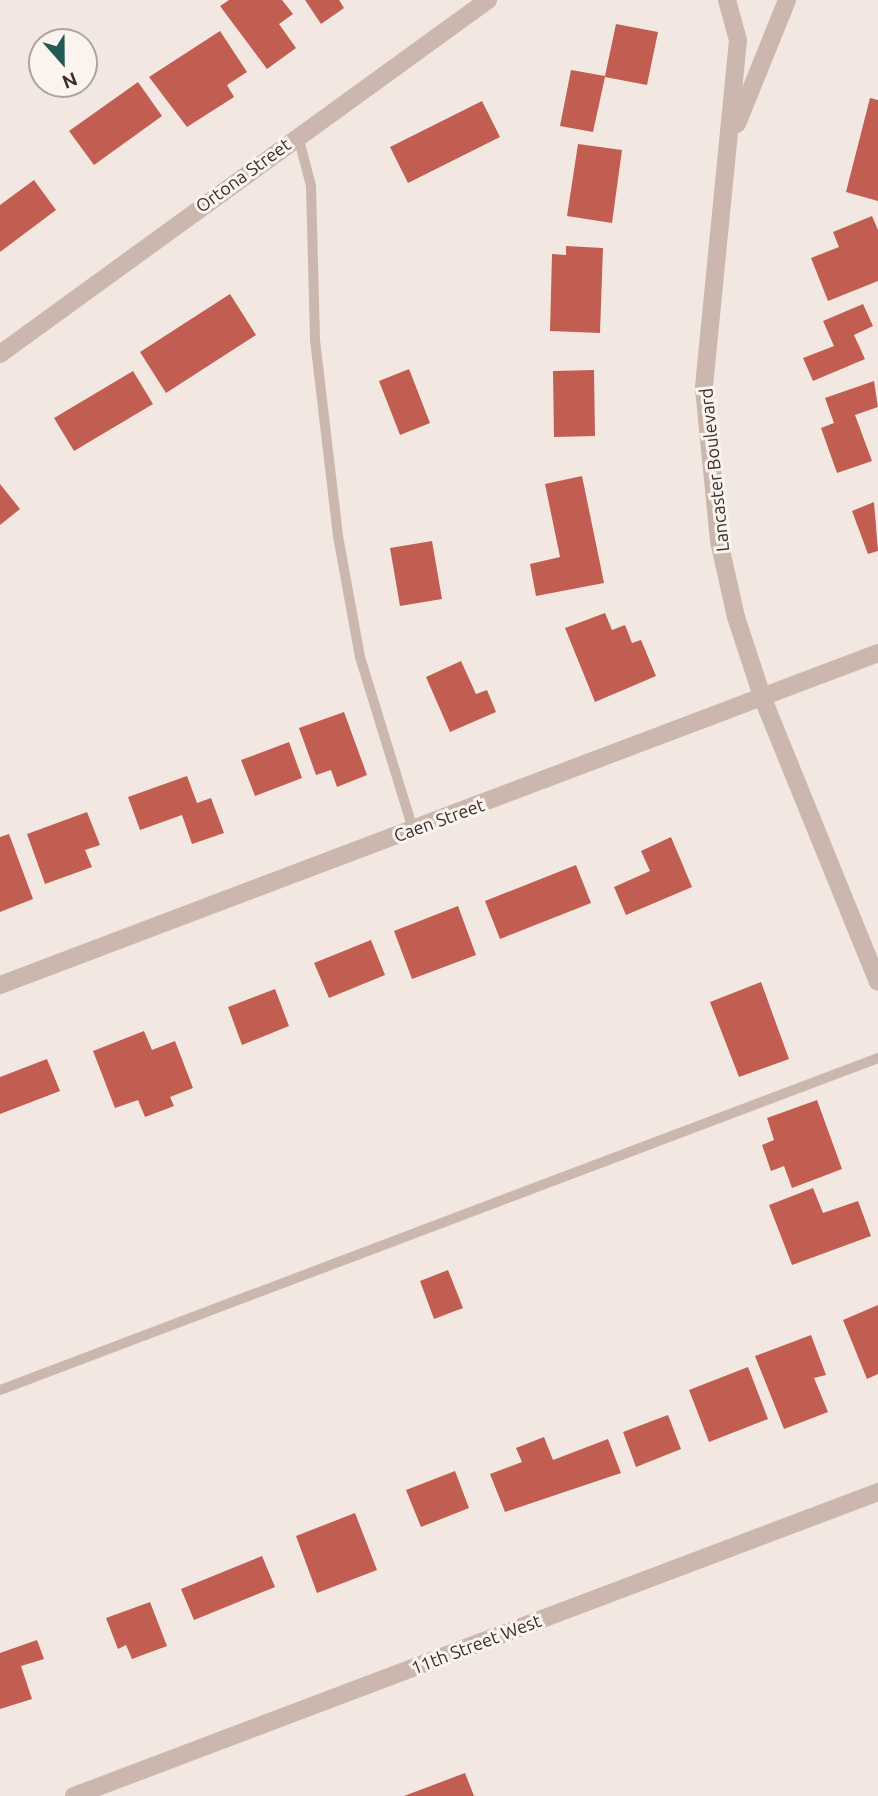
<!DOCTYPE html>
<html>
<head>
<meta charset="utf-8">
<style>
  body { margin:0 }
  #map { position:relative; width:878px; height:1796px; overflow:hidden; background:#f3e8e1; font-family:Ubuntu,sans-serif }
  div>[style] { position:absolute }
  .building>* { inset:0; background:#c15e51 }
  .service>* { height:10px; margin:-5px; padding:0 5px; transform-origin:5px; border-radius:5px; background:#cbb7ad }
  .minor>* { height:18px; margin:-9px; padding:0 9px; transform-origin:9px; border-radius:9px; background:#cbb7ad }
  span { translate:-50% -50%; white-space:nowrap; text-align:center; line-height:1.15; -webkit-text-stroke:6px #faf3ee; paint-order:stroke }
  .street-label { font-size:18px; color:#392e2b }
  .north { position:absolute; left:28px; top:28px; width:70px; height:70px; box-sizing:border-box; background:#faf3ee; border:2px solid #ada4a0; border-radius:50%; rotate:159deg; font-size:19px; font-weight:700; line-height:28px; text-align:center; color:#392e2b }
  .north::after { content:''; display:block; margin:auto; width:24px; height:32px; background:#225a56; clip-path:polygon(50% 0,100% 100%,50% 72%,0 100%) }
</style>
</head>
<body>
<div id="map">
  <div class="building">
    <i style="clip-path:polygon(229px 0,282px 0,293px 14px,279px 24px,296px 48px,267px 69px,220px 6px)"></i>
    <i style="clip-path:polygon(305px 0,339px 0,344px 8px,321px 24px)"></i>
    <i style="clip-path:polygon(616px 24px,658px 32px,647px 85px,605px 77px,593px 132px,560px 126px,571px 70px,605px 76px)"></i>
    <i style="clip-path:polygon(220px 31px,247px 72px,227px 85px,234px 97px,187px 127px,149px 77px)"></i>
    <i style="clip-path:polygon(138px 82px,162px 116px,94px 165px,69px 131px)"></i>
    <i style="clip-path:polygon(870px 98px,878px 100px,878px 201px,846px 192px)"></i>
    <i style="clip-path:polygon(482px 101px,500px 137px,408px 183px,390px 147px)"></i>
    <i style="clip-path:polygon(578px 144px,622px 150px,612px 223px,567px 216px)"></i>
    <i style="clip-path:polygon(34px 180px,56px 210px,0 252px,0 205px)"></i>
    <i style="clip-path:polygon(872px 216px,878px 230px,878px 281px,828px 301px,811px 258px,839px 247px,833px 232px)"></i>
    <i style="clip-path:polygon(566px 246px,603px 248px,600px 333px,550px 331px,552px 254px,566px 255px)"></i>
    <i style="clip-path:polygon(230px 294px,256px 335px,166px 393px,140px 352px)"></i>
    <i style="clip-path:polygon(863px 304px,873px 326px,854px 335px,865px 359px,813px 381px,803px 358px,834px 346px,823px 321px)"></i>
    <i style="clip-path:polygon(409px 369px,430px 423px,400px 435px,379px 381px)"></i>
    <i style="clip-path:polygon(594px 370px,595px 436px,554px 437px,553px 371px)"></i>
    <i style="clip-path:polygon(133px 371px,153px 404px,74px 451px,54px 418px)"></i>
    <i style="clip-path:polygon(874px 381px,878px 407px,855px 415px,872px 461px,837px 473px,821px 428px,834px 423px,825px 398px)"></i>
    <i style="clip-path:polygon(582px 476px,604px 583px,536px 596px,530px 564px,560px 557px,545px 484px)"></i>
    <i style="clip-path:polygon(0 484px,20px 509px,0 525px)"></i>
    <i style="clip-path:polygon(874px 502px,878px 551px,868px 554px,852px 511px)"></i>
    <i style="clip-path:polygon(432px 541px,442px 599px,400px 606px,390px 548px)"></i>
    <i style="clip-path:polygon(605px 613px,612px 630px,625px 625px,632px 643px,641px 640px,656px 676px,595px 702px,565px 628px)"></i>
    <i style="clip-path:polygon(461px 661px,476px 694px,487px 690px,496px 712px,450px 732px,426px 677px)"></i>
    <i style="clip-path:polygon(344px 712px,367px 775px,337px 787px,331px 770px,316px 775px,299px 728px)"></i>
    <i style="clip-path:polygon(289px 742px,302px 778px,255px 796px,241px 760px)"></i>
    <i style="clip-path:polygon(187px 776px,197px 803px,211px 798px,224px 833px,192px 844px,182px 815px,140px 830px,128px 797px)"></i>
    <i style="clip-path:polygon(87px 812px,100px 845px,85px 850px,92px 867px,45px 884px,27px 834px)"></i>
    <i style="clip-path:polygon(9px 834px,33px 899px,0 912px,0 837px)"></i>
    <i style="clip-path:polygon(671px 837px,692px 887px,626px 915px,614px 887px,650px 871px,641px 851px)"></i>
    <i style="clip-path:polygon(576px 865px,591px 903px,500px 939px,485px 901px)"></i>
    <i style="clip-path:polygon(458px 906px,476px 955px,412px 979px,394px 931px)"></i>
    <i style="clip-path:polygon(371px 940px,385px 975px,329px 998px,314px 963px)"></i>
    <i style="clip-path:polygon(761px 982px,789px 1059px,739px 1077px,710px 1002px)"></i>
    <i style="clip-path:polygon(275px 989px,289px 1026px,242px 1045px,228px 1007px)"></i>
    <i style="clip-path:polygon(144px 1031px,152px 1050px,175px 1041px,193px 1088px,170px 1097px,174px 1106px,145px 1117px,138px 1100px,115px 1108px,93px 1051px)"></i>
    <i style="clip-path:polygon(47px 1059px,60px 1091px,0 1114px,0 1077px)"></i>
    <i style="clip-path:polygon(817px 1100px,842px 1169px,792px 1188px,784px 1166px,771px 1171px,762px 1145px,774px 1140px,767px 1118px)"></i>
    <i style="clip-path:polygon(813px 1188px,823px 1213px,858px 1201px,871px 1236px,792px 1265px,769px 1205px)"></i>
    <i style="clip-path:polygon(448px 1270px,463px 1308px,434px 1319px,420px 1281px)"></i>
    <i style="clip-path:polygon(878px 1305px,878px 1374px,867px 1379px,843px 1320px)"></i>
    <i style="clip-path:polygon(811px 1335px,826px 1375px,814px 1378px,828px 1412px,784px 1429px,755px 1356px)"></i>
    <i style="clip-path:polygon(748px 1367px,768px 1419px,709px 1442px,689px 1390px)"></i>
    <i style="clip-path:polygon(668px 1415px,681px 1449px,636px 1467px,623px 1432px)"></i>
    <i style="clip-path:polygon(544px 1437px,553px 1460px,608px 1439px,621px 1473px,505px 1512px,490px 1474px,522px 1462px,516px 1448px)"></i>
    <i style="clip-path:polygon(455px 1471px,469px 1508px,421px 1527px,406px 1490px)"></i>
    <i style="clip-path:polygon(355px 1513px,377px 1570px,317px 1593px,296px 1536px)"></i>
    <i style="clip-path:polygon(262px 1556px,275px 1587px,194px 1620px,181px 1589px)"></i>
    <i style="clip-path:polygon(150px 1602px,167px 1646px,132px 1659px,126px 1645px,118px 1649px,106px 1618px)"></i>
    <i style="clip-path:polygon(37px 1640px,44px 1659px,21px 1666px,32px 1699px,0 1709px,0 1653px)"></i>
    <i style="clip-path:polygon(465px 1773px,474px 1796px,404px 1796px)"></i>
  </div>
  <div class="service">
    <i style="left:298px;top:136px;width:52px;rotate:75.4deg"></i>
    <i style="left:311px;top:186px;width:154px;rotate:88.5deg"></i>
    <i style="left:315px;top:340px;width:197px;rotate:83.3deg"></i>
    <i style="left:338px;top:536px;width:123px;rotate:79.7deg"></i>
    <i style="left:360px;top:657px;width:180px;rotate:72.9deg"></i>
    <i style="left:0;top:1390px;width:939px;rotate:-20.71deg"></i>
  </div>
  <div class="minor">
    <i style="left:727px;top:0;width:41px;rotate:74.6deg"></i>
    <i style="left:738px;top:40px;width:350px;rotate:95.6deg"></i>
    <i style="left:704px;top:388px;width:154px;rotate:84.4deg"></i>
    <i style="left:719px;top:541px;width:78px;rotate:77.4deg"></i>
    <i style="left:736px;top:617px;width:86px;rotate:71.8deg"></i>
    <i style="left:763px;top:699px;width:305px;rotate:67.9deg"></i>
    <i style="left:737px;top:124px;width:134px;rotate:-68deg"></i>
    <i style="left:0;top:354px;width:603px;rotate:-35.96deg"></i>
    <i style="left:0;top:985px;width:939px;rotate:-20.71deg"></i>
    <i style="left:74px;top:1796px;width:860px;rotate:-20.71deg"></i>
  </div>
  <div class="street-label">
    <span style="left:243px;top:175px;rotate:-36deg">Ortona Street</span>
    <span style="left:714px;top:470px;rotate:-96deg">Lancaster Boulevard</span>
    <span style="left:439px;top:820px;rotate:-20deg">Caen Street</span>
    <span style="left:476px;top:1644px;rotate:-21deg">11th Street West</span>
  </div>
  <div class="north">N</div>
</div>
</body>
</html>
